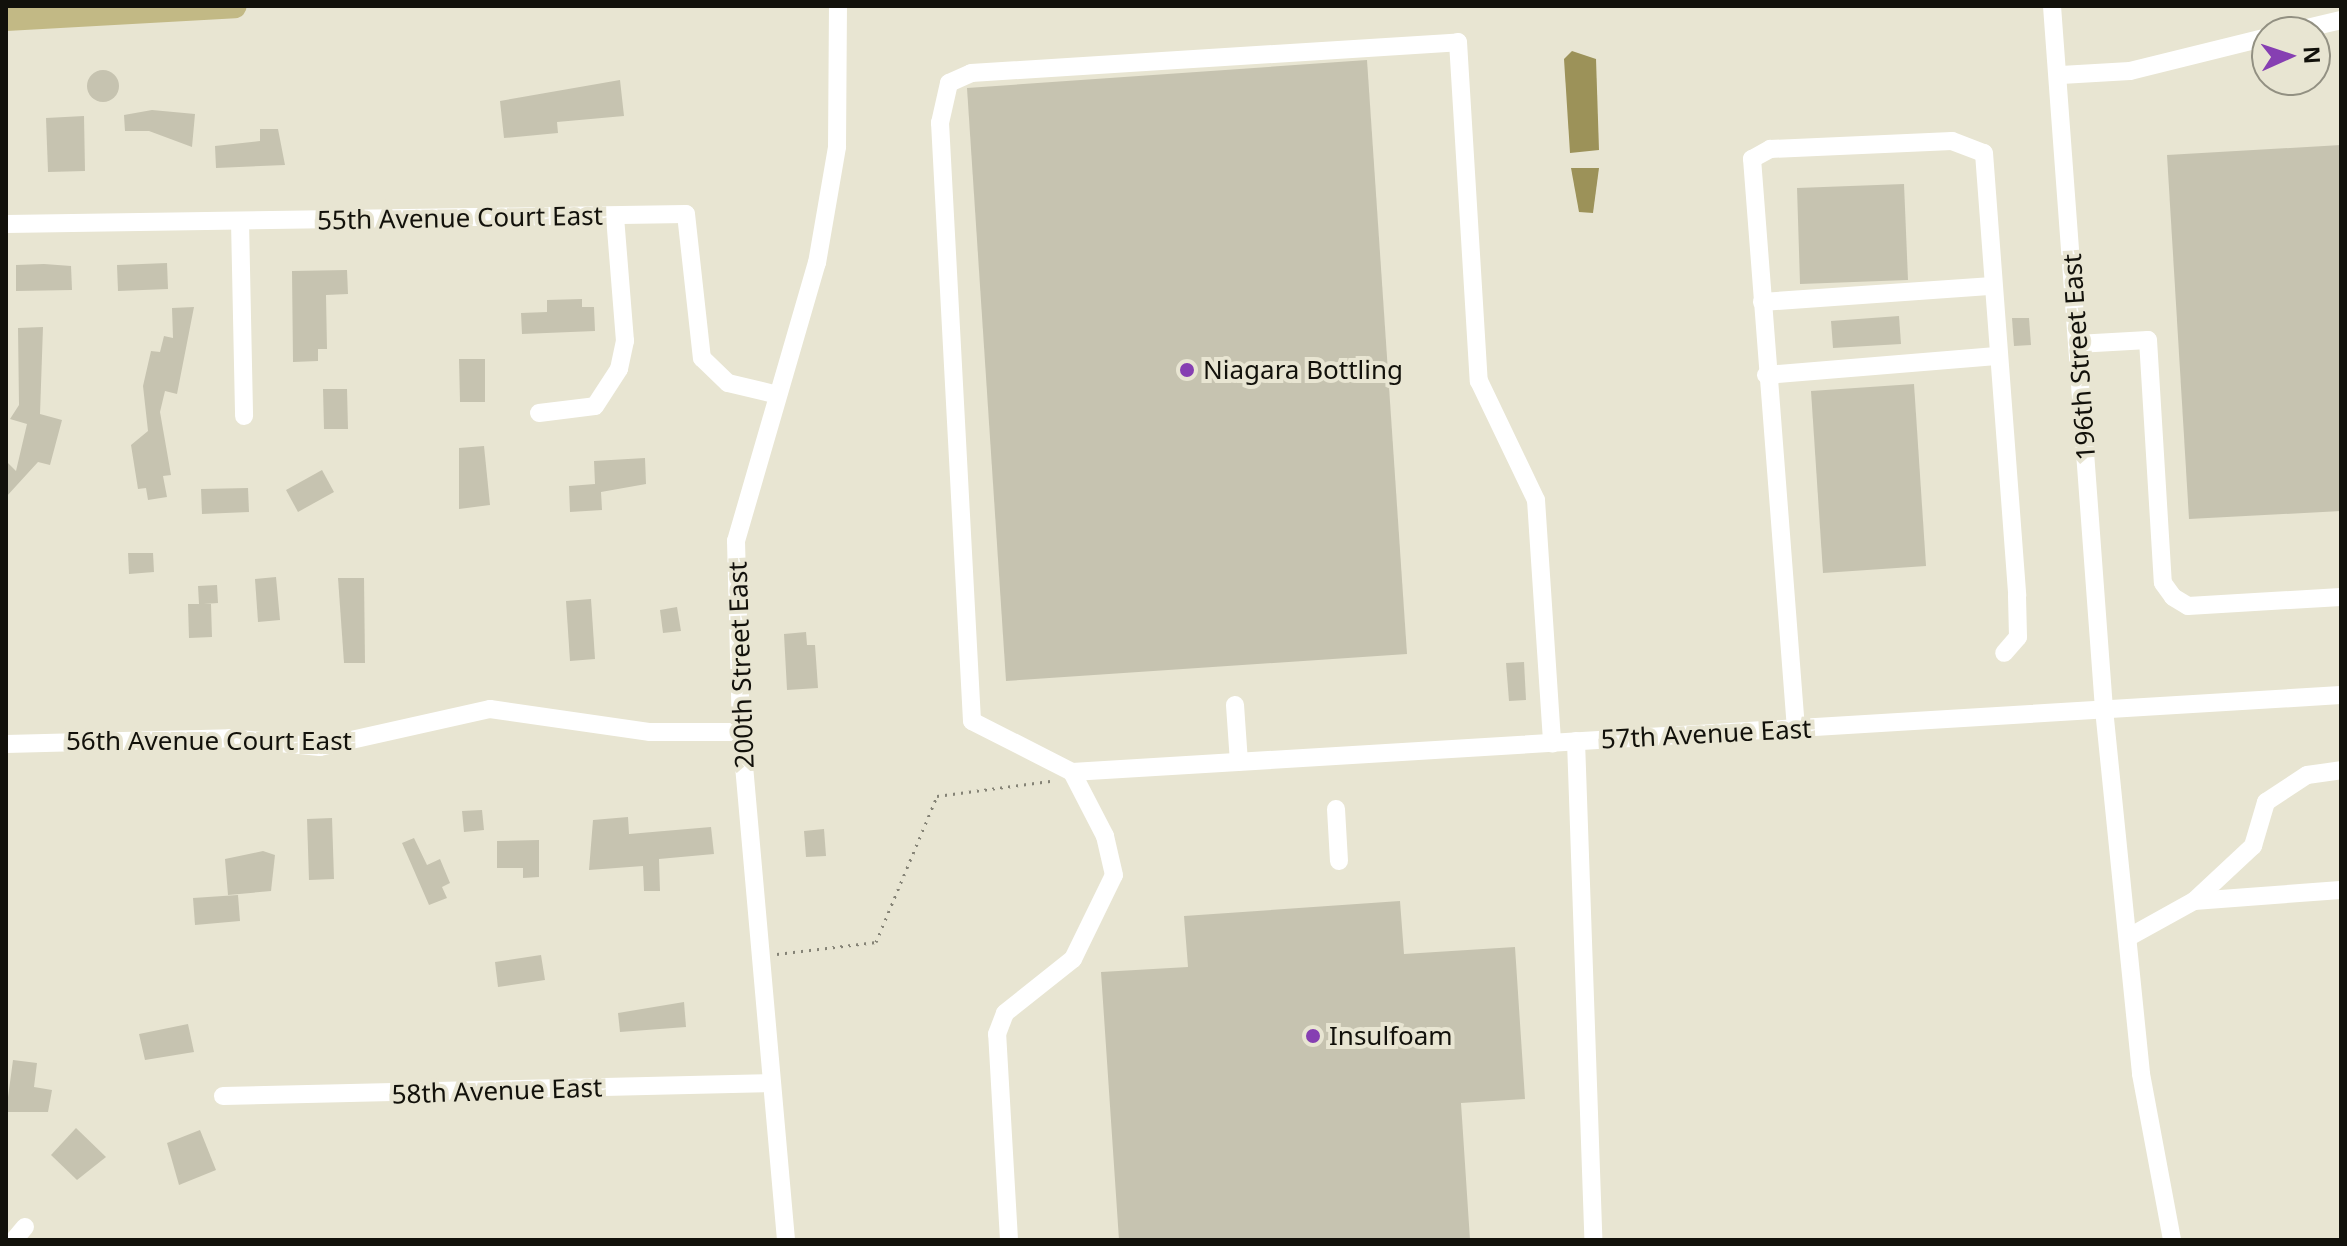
<!DOCTYPE html>
<html>
<head>
<meta charset="utf-8">
<style>
  body { margin:0 }
  #map { position:relative; width:2347px; height:1246px; overflow:hidden; background:#e8e5d2; font-family:"Noto Sans",sans-serif }
  div>[style] { position:absolute }
  .water>* { inset:0; background:#9c9259 }
  .building>* { inset:0; background:#c6c3b0 }
  .round { border-radius:50% }
  .path>* { height:3px; margin-top:-1.5px; transform-origin:0; background:repeating-linear-gradient(90deg,#858376 0 2px,transparent 0 8px) }
  .minor>* { height:18px; margin:-9px; padding:0 9px; transform-origin:9px; border-radius:9px; background:#fff }
  .major>* { height:24px; margin:-12px; padding:0 12px; transform-origin:12px; border-radius:12px; background:#c2b985 }
  .dots>* { width:22px; height:22px; translate:-50% -50%; box-sizing:border-box; border:4px solid #e8e5d2; border-radius:50% }
  span { translate:-50% -50%; white-space:nowrap; text-align:center; line-height:1.15; -webkit-text-stroke:8px #e8e5d2; paint-order:stroke }
  .street-label { font-size:26px; color:#12110b }
  .poi-label { font-size:26px; color:#12110b }
  .left { translate:0 -50%; text-align:left }
  .frame { position:absolute; inset:0; border:8px solid #12110b; pointer-events:none }
  .north { position:absolute; left:2251px; top:16px; width:80px; height:80px; box-sizing:border-box; background:#e8e5d2; border:2px solid #929082; border-radius:50%; rotate:87deg; font-size:22px; font-weight:700; line-height:32px; text-align:center; color:#12110b }
  .north::after { content:''; display:block; margin:auto; width:28px; height:36px; background:#863fb2; clip-path:polygon(50% 0,100% 100%,50% 72%,0 100%) }
</style>
</head>
<body>
<div id="map">
  <div class="water">
    <i style="clip-path:polygon(1572px 51px,1596px 59px,1599px 150px,1570px 153px,1564px 59px)"></i>
    <i style="clip-path:polygon(1571px 168px,1599px 168px,1593px 213px,1579px 212px)"></i>
  </div>
  <div class="building">
    <i style="clip-path:polygon(1367px 60px,1407px 654px,1006px 681px,967px 88px)"></i>
    <i class="round" style="left:87px;top:70px;width:32px;height:32px"></i>
    <i style="clip-path:polygon(620px 80px,624px 116px,557px 122px,558px 133px,504px 138px,500px 101px)"></i>
    <i style="clip-path:polygon(152px 110px,195px 114px,192px 147px,149px 131px,125px 131px,124px 115px)"></i>
    <i style="clip-path:polygon(84px 116px,85px 171px,48px 172px,46px 118px)"></i>
    <i style="clip-path:polygon(260px 129px,278px 129px,285px 165px,216px 168px,215px 146px,260px 141px)"></i>
    <i style="clip-path:polygon(2341px 145px,2341px 511px,2189px 519px,2167px 155px)"></i>
    <i style="clip-path:polygon(1904px 184px,1908px 280px,1800px 284px,1797px 188px)"></i>
    <i style="clip-path:polygon(167px 263px,168px 289px,118px 291px,117px 265px)"></i>
    <i style="clip-path:polygon(44px 264px,71px 266px,72px 290px,16px 291px,16px 265px)"></i>
    <i style="clip-path:polygon(347px 270px,348px 294px,326px 295px,327px 349px,318px 349px,318px 361px,293px 362px,292px 271px)"></i>
    <i style="clip-path:polygon(582px 299px,582px 307px,594px 307px,595px 331px,522px 334px,521px 313px,547px 312px,547px 300px)"></i>
    <i style="clip-path:polygon(194px 307px,177px 394px,165px 391px,160px 412px,171px 475px,163px 476px,167px 497px,148px 500px,146px 488px,138px 489px,131px 445px,148px 431px,143px 386px,151px 351px,160px 352px,164px 336px,173px 338px,172px 308px)"></i>
    <i style="clip-path:polygon(1899px 316px,1901px 344px,1833px 348px,1831px 321px)"></i>
    <i style="clip-path:polygon(2012px 318px,2029px 318px,2031px 345px,2014px 346px)"></i>
    <i style="clip-path:polygon(43px 327px,40px 414px,62px 420px,50px 465px,38px 462px,6px 497px,6px 461px,16px 471px,27px 424px,10px 419px,19px 405px,18px 328px)"></i>
    <i style="clip-path:polygon(459px 359px,485px 359px,485px 402px,460px 402px)"></i>
    <i style="clip-path:polygon(1914px 384px,1926px 566px,1823px 573px,1811px 391px)"></i>
    <i style="clip-path:polygon(323px 389px,347px 389px,348px 429px,324px 429px)"></i>
    <i style="clip-path:polygon(484px 446px,490px 505px,459px 509px,459px 448px)"></i>
    <i style="clip-path:polygon(645px 458px,646px 484px,601px 492px,602px 510px,570px 512px,569px 486px,595px 484px,594px 461px)"></i>
    <i style="clip-path:polygon(322px 470px,334px 492px,298px 512px,286px 490px)"></i>
    <i style="clip-path:polygon(248px 488px,249px 512px,202px 514px,201px 489px)"></i>
    <i style="clip-path:polygon(128px 553px,153px 553px,154px 572px,129px 574px)"></i>
    <i style="clip-path:polygon(276px 577px,280px 620px,258px 622px,255px 579px)"></i>
    <i style="clip-path:polygon(338px 578px,364px 578px,365px 663px,344px 663px)"></i>
    <i style="clip-path:polygon(217px 585px,218px 603px,204px 604px,211px 604px,212px 637px,189px 638px,188px 604px,199px 604px,198px 586px)"></i>
    <i style="clip-path:polygon(591px 599px,595px 659px,570px 661px,566px 601px)"></i>
    <i style="clip-path:polygon(677px 607px,681px 631px,663px 633px,660px 610px)"></i>
    <i style="clip-path:polygon(806px 632px,807px 645px,815px 645px,818px 688px,787px 690px,784px 634px)"></i>
    <i style="clip-path:polygon(1524px 662px,1526px 700px,1509px 701px,1506px 663px)"></i>
    <i style="clip-path:polygon(482px 810px,484px 830px,464px 832px,462px 811px)"></i>
    <i style="clip-path:polygon(628px 817px,629px 834px,711px 827px,714px 854px,659px 859px,660px 891px,644px 891px,643px 866px,589px 870px,593px 820px)"></i>
    <i style="clip-path:polygon(332px 818px,334px 879px,309px 880px,307px 819px)"></i>
    <i style="clip-path:polygon(824px 829px,826px 856px,806px 857px,804px 831px)"></i>
    <i style="clip-path:polygon(414px 838px,427px 865px,440px 859px,450px 883px,442px 887px,447px 898px,429px 905px,402px 843px)"></i>
    <i style="clip-path:polygon(539px 840px,539px 877px,523px 878px,523px 868px,497px 868px,497px 841px)"></i>
    <i style="clip-path:polygon(263px 851px,275px 855px,271px 891px,228px 895px,225px 859px)"></i>
    <i style="clip-path:polygon(238px 895px,240px 921px,195px 925px,193px 898px)"></i>
    <i style="clip-path:polygon(1400px 901px,1404px 954px,1515px 947px,1525px 1099px,1461px 1103px,1470px 1240px,1119px 1240px,1101px 972px,1188px 967px,1184px 916px)"></i>
    <i style="clip-path:polygon(541px 955px,545px 980px,498px 987px,495px 962px)"></i>
    <i style="clip-path:polygon(684px 1002px,686px 1027px,620px 1032px,618px 1013px)"></i>
    <i style="clip-path:polygon(188px 1024px,194px 1052px,145px 1060px,139px 1034px)"></i>
    <i style="clip-path:polygon(13px 1060px,37px 1063px,34px 1087px,52px 1090px,48px 1112px,6px 1112px)"></i>
    <i style="clip-path:polygon(76px 1128px,106px 1157px,77px 1180px,51px 1155px)"></i>
    <i style="clip-path:polygon(200px 1130px,216px 1170px,179px 1185px,167px 1143px)"></i>
  </div>
  <div class="path">
    <i style="left:777px;top:954px;width:100px;rotate:-6.9deg"></i>
    <i style="left:876px;top:942px;width:158px;rotate:-67.3deg"></i>
    <i style="left:937px;top:796px;width:114px;rotate:-7.6deg"></i>
  </div>
  <div class="minor">
    <i style="left:2052px;top:6px;width:705px;rotate:85.77deg"></i>
    <i style="left:2104px;top:709px;width:367px;rotate:84.2deg"></i>
    <i style="left:2141px;top:1074px;width:169px;rotate:79.4deg"></i>
    <i style="left:2290px;top:32px;width:52px;rotate:-13.2deg"></i>
    <i style="left:2061px;top:75px;width:69px;rotate:-3.3deg"></i>
    <i style="left:2130px;top:71px;width:141px;rotate:-13.9deg"></i>
    <i style="left:240px;top:221px;width:195px;rotate:88.8deg"></i>
    <i style="left:6px;top:224px;width:680px;rotate:-0.84deg"></i>
    <i style="left:686px;top:214px;width:145px;rotate:83.7deg"></i>
    <i style="left:702px;top:358px;width:36px;rotate:44deg"></i>
    <i style="left:728px;top:383px;width:47px;rotate:13.4deg"></i>
    <i style="left:1762px;top:302px;width:231px;rotate:-4deg"></i>
    <i style="left:2077px;top:344px;width:71px;rotate:-3.2deg"></i>
    <i style="left:2148px;top:340px;width:243px;rotate:86.5deg"></i>
    <i style="left:2163px;top:583px;width:17px;rotate:54deg"></i>
    <i style="left:2173px;top:597px;width:17px;rotate:31deg"></i>
    <i style="left:2188px;top:606px;width:153px;rotate:-3.4deg"></i>
    <i style="left:1766px;top:375px;width:231px;rotate:-4.7deg"></i>
    <i style="left:539px;top:413px;width:56px;rotate:-7.1deg"></i>
    <i style="left:595px;top:406px;width:44px;rotate:-57deg"></i>
    <i style="left:619px;top:369px;width:29px;rotate:-78deg"></i>
    <i style="left:625px;top:341px;width:125px;rotate:-94.6deg"></i>
    <i style="left:1235px;top:705px;width:57px;rotate:86deg"></i>
    <i style="left:1796px;top:729px;width:572px;rotate:-94.41deg"></i>
    <i style="left:1752px;top:159px;width:21px;rotate:-29deg"></i>
    <i style="left:1770px;top:149px;width:182px;rotate:-2.5deg"></i>
    <i style="left:1952px;top:141px;width:34px;rotate:21deg"></i>
    <i style="left:1984px;top:153px;width:444px;rotate:85.7deg"></i>
    <i style="left:2017px;top:596px;width:41px;rotate:88.6deg"></i>
    <i style="left:2018px;top:637px;width:21px;rotate:131deg"></i>
    <i style="left:1576px;top:741px;width:499px;rotate:88deg"></i>
    <i style="left:6px;top:744px;width:224px;rotate:-1.5deg"></i>
    <i style="left:230px;top:738px;width:90px;rotate:5.7deg"></i>
    <i style="left:320px;top:747px;width:174px;rotate:-12.6deg"></i>
    <i style="left:490px;top:709px;width:162px;rotate:8.2deg"></i>
    <i style="left:650px;top:732px;width:91px"></i>
    <i style="left:1072px;top:772px;width:1271px;rotate:-3.47deg"></i>
    <i style="left:1336px;top:809px;width:52px;rotate:86.7deg"></i>
    <i style="left:2194px;top:901px;width:147px;rotate:-4.3deg"></i>
    <i style="left:2129px;top:937px;width:74px;rotate:-29deg"></i>
    <i style="left:2194px;top:901px;width:81px;rotate:-43deg"></i>
    <i style="left:2253px;top:846px;width:46px;rotate:-73.5deg"></i>
    <i style="left:2266px;top:802px;width:49px;rotate:-33.4deg"></i>
    <i style="left:2307px;top:775px;width:34px;rotate:-8deg"></i>
    <i style="left:223px;top:1096px;width:548px;rotate:-1.36deg"></i>
    <i style="left:14px;top:1240px;width:17px;rotate:-50deg"></i>
    <i style="left:786px;top:1240px;width:510px;rotate:-95.06deg"></i>
    <i style="left:741px;top:732px;width:191px;rotate:-91.5deg"></i>
    <i style="left:736px;top:541px;width:290px;rotate:-73.8deg"></i>
    <i style="left:817px;top:263px;width:118px;rotate:-80.2deg"></i>
    <i style="left:837px;top:147px;width:141px;rotate:-89.6deg"></i>
    <i style="left:1009px;top:1240px;width:206px;rotate:-93.3deg"></i>
    <i style="left:997px;top:1034px;width:22px;rotate:-69deg"></i>
    <i style="left:1005px;top:1013px;width:87px;rotate:-38.5deg"></i>
    <i style="left:1073px;top:959px;width:93px;rotate:-64deg"></i>
    <i style="left:1114px;top:875px;width:40px;rotate:-103deg"></i>
    <i style="left:1105px;top:836px;width:72px;rotate:-117.3deg"></i>
    <i style="left:1072px;top:772px;width:112px;rotate:-153deg"></i>
    <i style="left:972px;top:721px;width:599px;rotate:-93.06deg"></i>
    <i style="left:940px;top:123px;width:41px;rotate:-77.3deg"></i>
    <i style="left:949px;top:83px;width:24px;rotate:-24deg"></i>
    <i style="left:971px;top:73px;width:488px;rotate:-3.6deg"></i>
    <i style="left:1458px;top:42px;width:340px;rotate:86.5deg"></i>
    <i style="left:1479px;top:381px;width:132px;rotate:64.4deg"></i>
    <i style="left:1536px;top:500px;width:244px;rotate:86.2deg"></i>
  </div>
  <div class="major">
    <i style="left:6px;top:19px;width:229px;rotate:-3.2deg"></i>
  </div>
  <div class="dots">
    <i style="left:1187px;top:370px;background:#863fb2"></i>
    <i style="left:1313px;top:1036px;background:#863fb2"></i>
  </div>
  <div class="street-label">
    <span style="left:460px;top:218px;rotate:-1deg">55th Avenue Court East</span>
    <span style="left:2079px;top:357px;rotate:-94deg">196th Street East</span>
    <span style="left:741px;top:665px;rotate:-92deg">200th Street East</span>
    <span style="left:1706px;top:734px;rotate:-3deg">57th Avenue East</span>
    <span style="left:209px;top:741px">56th Avenue Court East</span>
    <span style="left:497px;top:1091px;rotate:-2deg">58th Avenue East</span>
  </div>
  <div class="poi-label">
    <span class="left" style="left:1203px;top:370px">Niagara Bottling</span>
    <span class="left" style="left:1329px;top:1036px">Insulfoam</span>
  </div>
  <div class="frame"></div>
  <div class="north">N</div>
</div>
</body>
</html>
